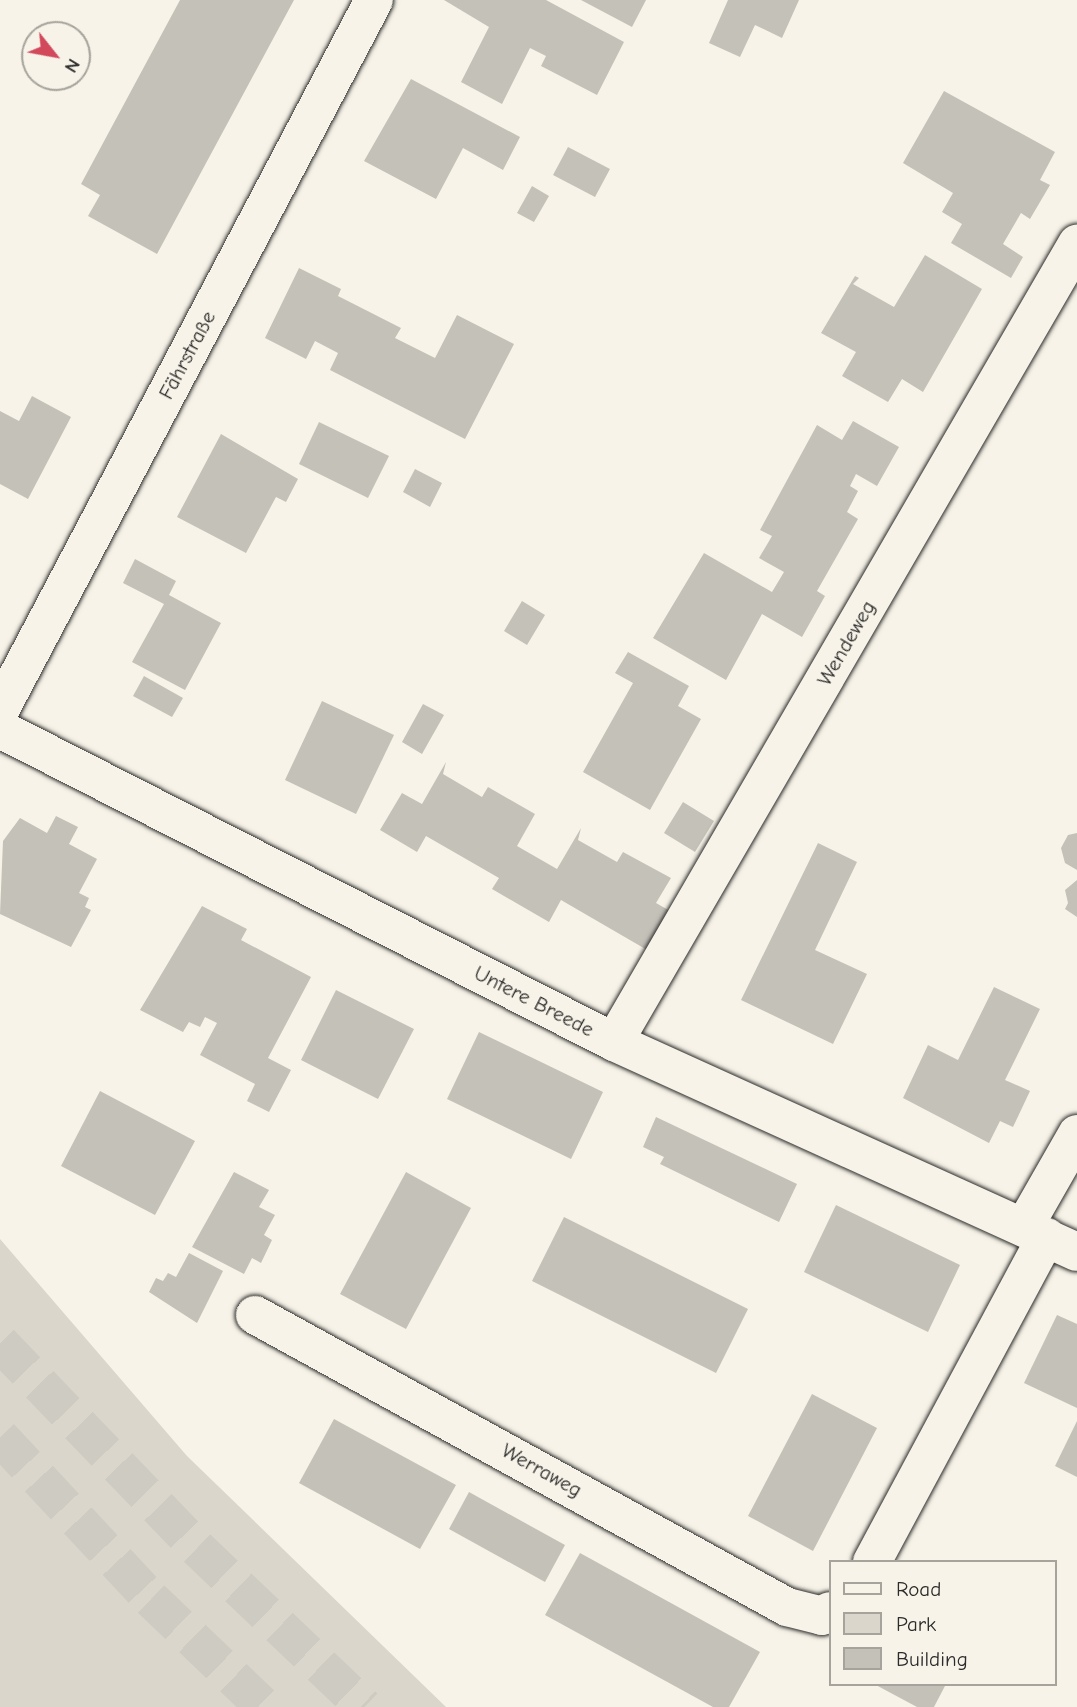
<!DOCTYPE html>
<html>
<head>
<meta charset="utf-8">
<style>
  body { margin:0 }
  #map { position:relative; width:1077px; height:1707px; overflow:hidden; background:#f7f3e8; font-family:"Comic Neue",sans-serif }
  div>[style] { position:absolute }
  .green>* { inset:0; background:#dad6cc }
  .building>* { inset:0; background:#c4c1b9 }
  .highway-tunnel>* { height:38px; margin-top:-19px; transform-origin:0; background:repeating-linear-gradient(90deg,#cecbc2 0 38px,transparent 0 57px) }
  .roads { filter:drop-shadow(0 0 2px #2b2b2b) drop-shadow(0 0 2px #2b2b2b) }
  .street>* { height:38px; margin:-19px; padding:0 19px; transform-origin:19px; border-radius:19px; background:#f7f3e8 }
  span { translate:-50% -50%; white-space:nowrap; text-align:center; line-height:1.15; -webkit-text-stroke:5px #f7f3e8; paint-order:stroke }
  .street-label { font-size:21px; color:#2b2b2b }
  .legend { position:absolute; left:829px; top:1560px; width:228px; height:126px; box-sizing:border-box; background:#f7f3e8; border:2px solid #a5a39c; margin:0; padding:9px 12px; list-style:none; font-size:21px; color:#2b2b2b }
  .legend li { display:flex; align-items:center; gap:14px; height:35px }
  .legend b { width:35px; border:2px solid #a5a39c }
  .north { position:absolute; left:21px; top:21px; width:70px; height:70px; box-sizing:border-box; background:#f7f3e8; border:2px solid #a5a39c; border-radius:50%; rotate:121deg; font-size:19px; font-weight:700; line-height:28px; text-align:center; color:#2b2b2b }
  .north::after { content:''; display:block; margin:auto; width:24px; height:32px; background:#d1495b; clip-path:polygon(50% 0,100% 100%,50% 72%,0 100%) }
</style>
</head>
<body>
<div id="map">
  <div class="green">
    <i style="clip-path:polygon(0 1239px,187px 1456px,446px 1707px,0 1707px)"></i>
  </div>
  <div class="building">
    <i style="clip-path:polygon(180px 0,294px 0,157px 254px,88px 216px,100px 195px,81px 184px)"></i>
    <i style="clip-path:polygon(444px 0,546px 0,624px 42px,597px 95px,541px 66px,546px 56px,530px 48px,502px 104px,461px 82px,489px 27px)"></i>
    <i style="clip-path:polygon(581px 0,646px 0,632px 27px)"></i>
    <i style="clip-path:polygon(728px 0,799px 0,782px 38px,755px 25px,740px 57px,709px 43px)"></i>
    <i style="clip-path:polygon(411px 79px,520px 137px,503px 170px,463px 148px,436px 199px,364px 161px)"></i>
    <i style="clip-path:polygon(944px 91px,1055px 152px,1040px 180px,1050px 185px,1030px 219px,1021px 213px,1003px 244px,1023px 257px,1011px 278px,951px 243px,962px 224px,942px 212px,953px 193px,903px 163px)"></i>
    <i style="clip-path:polygon(568px 147px,610px 169px,595px 197px,553px 175px)"></i>
    <i style="clip-path:polygon(532px 186px,549px 196px,534px 222px,517px 213px)"></i>
    <i style="clip-path:polygon(925px 255px,982px 289px,923px 392px,902px 379px,888px 402px,842px 376px,856px 352px,821px 333px,855px 276px,859px 278px,853px 284px,894px 307px)"></i>
    <i style="clip-path:polygon(299px 268px,341px 289px,338px 296px,401px 328px,395px 338px,435px 358px,457px 315px,514px 344px,465px 439px,330px 370px,338px 353px,315px 341px,306px 359px,265px 338px)"></i>
    <i style="clip-path:polygon(32px 396px,71px 417px,28px 499px,0 484px,0 411px,19px 421px)"></i>
    <i style="clip-path:polygon(853px 421px,899px 447px,877px 486px,856px 474px,850px 486px,858px 491px,847px 512px,858px 519px,817px 591px,825px 596px,802px 637px,762px 614px,726px 680px,653px 638px,704px 553px,772px 592px,784px 572px,759px 558px,772px 536px,760px 530px,817px 425px,842px 440px)"></i>
    <i style="clip-path:polygon(319px 422px,389px 456px,368px 498px,299px 464px)"></i>
    <i style="clip-path:polygon(221px 434px,298px 479px,286px 502px,276px 497px,246px 553px,177px 517px)"></i>
    <i style="clip-path:polygon(415px 469px,442px 483px,430px 507px,403px 492px)"></i>
    <i style="clip-path:polygon(135px 559px,176px 581px,169px 595px,221px 623px,185px 690px,132px 662px,164px 604px,123px 583px)"></i>
    <i style="clip-path:polygon(522px 601px,545px 615px,527px 645px,504px 631px)"></i>
    <i style="clip-path:polygon(628px 652px,689px 686px,678px 706px,701px 719px,650px 810px,583px 772px,633px 683px,615px 673px)"></i>
    <i style="clip-path:polygon(144px 676px,183px 698px,172px 717px,133px 696px)"></i>
    <i style="clip-path:polygon(322px 701px,394px 735px,356px 814px,285px 780px)"></i>
    <i style="clip-path:polygon(423px 704px,444px 715px,422px 754px,402px 742px)"></i>
    <i style="clip-path:polygon(446px 762px,443px 774px,482px 797px,488px 787px,535px 814px,517px 846px,557px 869px,581px 828px,578px 840px,617px 862px,623px 852px,671px 878px,656px 903px,677px 915px,654px 954px,561px 900px,549px 922px,492px 889px,499px 878px,426px 836px,417px 852px,380px 830px,402px 793px,422px 804px)"></i>
    <i style="clip-path:polygon(683px 802px,714px 821px,695px 852px,664px 833px)"></i>
    <i style="clip-path:polygon(56px 816px,78px 827px,69px 844px,97px 859px,79px 893px,89px 898px,85px 907px,91px 910px,71px 947px,0 914px,3px 841px,20px 818px,47px 833px)"></i>
    <i style="clip-path:polygon(1077px 833px,1077px 870px,1065px 863px,1061px 848px,1068px 835px)"></i>
    <i style="clip-path:polygon(818px 843px,857px 862px,815px 950px,867px 974px,833px 1044px,741px 1000px)"></i>
    <i style="clip-path:polygon(1077px 880px,1077px 917px,1065px 909px,1068px 903px,1065px 890px)"></i>
    <i style="clip-path:polygon(202px 906px,247px 929px,241px 940px,311px 977px,268px 1058px,291px 1070px,269px 1112px,247px 1101px,255px 1084px,200px 1055px,217px 1023px,205px 1017px,200px 1027px,189px 1022px,183px 1032px,140px 1010px)"></i>
    <i style="clip-path:polygon(994px 987px,1040px 1009px,1005px 1080px,1030px 1091px,1013px 1127px,1000px 1121px,989px 1143px,903px 1098px,928px 1045px,958px 1060px)"></i>
    <i style="clip-path:polygon(336px 990px,414px 1029px,378px 1099px,301px 1060px)"></i>
    <i style="clip-path:polygon(479px 1032px,603px 1092px,571px 1159px,447px 1099px)"></i>
    <i style="clip-path:polygon(100px 1091px,195px 1141px,155px 1215px,61px 1166px)"></i>
    <i style="clip-path:polygon(656px 1117px,797px 1184px,779px 1222px,660px 1164px,664px 1157px,643px 1147px)"></i>
    <i style="clip-path:polygon(234px 1172px,269px 1190px,259px 1207px,275px 1215px,264px 1235px,272px 1240px,261px 1263px,252px 1258px,244px 1274px,192px 1247px)"></i>
    <i style="clip-path:polygon(406px 1172px,471px 1208px,406px 1329px,340px 1294px)"></i>
    <i style="clip-path:polygon(836px 1205px,960px 1265px,928px 1332px,804px 1272px)"></i>
    <i style="clip-path:polygon(564px 1217px,748px 1309px,716px 1373px,532px 1281px)"></i>
    <i style="clip-path:polygon(189px 1253px,223px 1271px,197px 1323px,149px 1292px,156px 1278px,163px 1281px,168px 1273px,176px 1277px)"></i>
    <i style="clip-path:polygon(1057px 1315px,1077px 1324px,1077px 1408px,1024px 1383px)"></i>
    <i style="clip-path:polygon(812px 1394px,877px 1428px,813px 1551px,748px 1516px)"></i>
    <i style="clip-path:polygon(334px 1419px,456px 1485px,420px 1549px,299px 1483px)"></i>
    <i style="clip-path:polygon(1077px 1421px,1077px 1477px,1055px 1466px)"></i>
    <i style="clip-path:polygon(469px 1492px,565px 1545px,545px 1582px,449px 1529px)"></i>
    <i style="clip-path:polygon(580px 1553px,760px 1652px,729px 1707px,713px 1707px,545px 1615px)"></i>
    <i style="clip-path:polygon(874px 1684px,946px 1684px,934px 1707px,917px 1707px)"></i>
  </div>
  <div class="highway-tunnel">
    <i style="left:0;top:1343px;width:284px;rotate:46.1deg"></i>
    <i style="left:197px;top:1548px;width:231px;rotate:43.6deg"></i>
    <i style="left:0;top:1437px;width:221px;rotate:47deg"></i>
    <i style="left:151px;top:1599px;width:156px;rotate:43.7deg"></i>
  </div>
  <div class="roads">
    <div class="street">
      <i style="left:0;top:710px;width:802px;rotate:-62.22deg"></i>
      <i style="left:0;top:729px;width:689px;rotate:27.01deg"></i>
      <i style="left:614px;top:1042px;width:508px;rotate:24.4deg"></i>
      <i style="left:614px;top:1042px;width:923px;rotate:-59.88deg"></i>
      <i style="left:1024px;top:1227px;width:107px;rotate:-60.3deg"></i>
      <i style="left:255px;top:1315px;width:607px;rotate:28.76deg"></i>
      <i style="left:787px;top:1607px;width:36px;rotate:14deg"></i>
      <i style="left:822px;top:1616px;width:9px;rotate:-32deg"></i>
      <i style="left:872px;top:1562px;width:369px;rotate:-61.8deg"></i>
    </div>
  </div>
  <div class="street-label">
    <span style="left:187px;top:355px;rotate:-62deg">Fährstraße</span>
    <span style="left:846px;top:643px;rotate:-60deg">Wendeweg</span>
    <span style="left:534px;top:1001px;rotate:27deg">Untere Breede</span>
    <span style="left:542px;top:1470px;rotate:29deg">Werraweg</span>
  </div>
  <ul class="legend">
  <li><b style="height:9px;background:#f7f3e8"></b>Road</li>
  <li><b style="height:19px;background:#dad6cc"></b>Park</li>
  <li><b style="height:19px;background:#c4c1b9"></b>Building</li>
  </ul>
  <div class="north">N</div>
</div>
</body>
</html>
